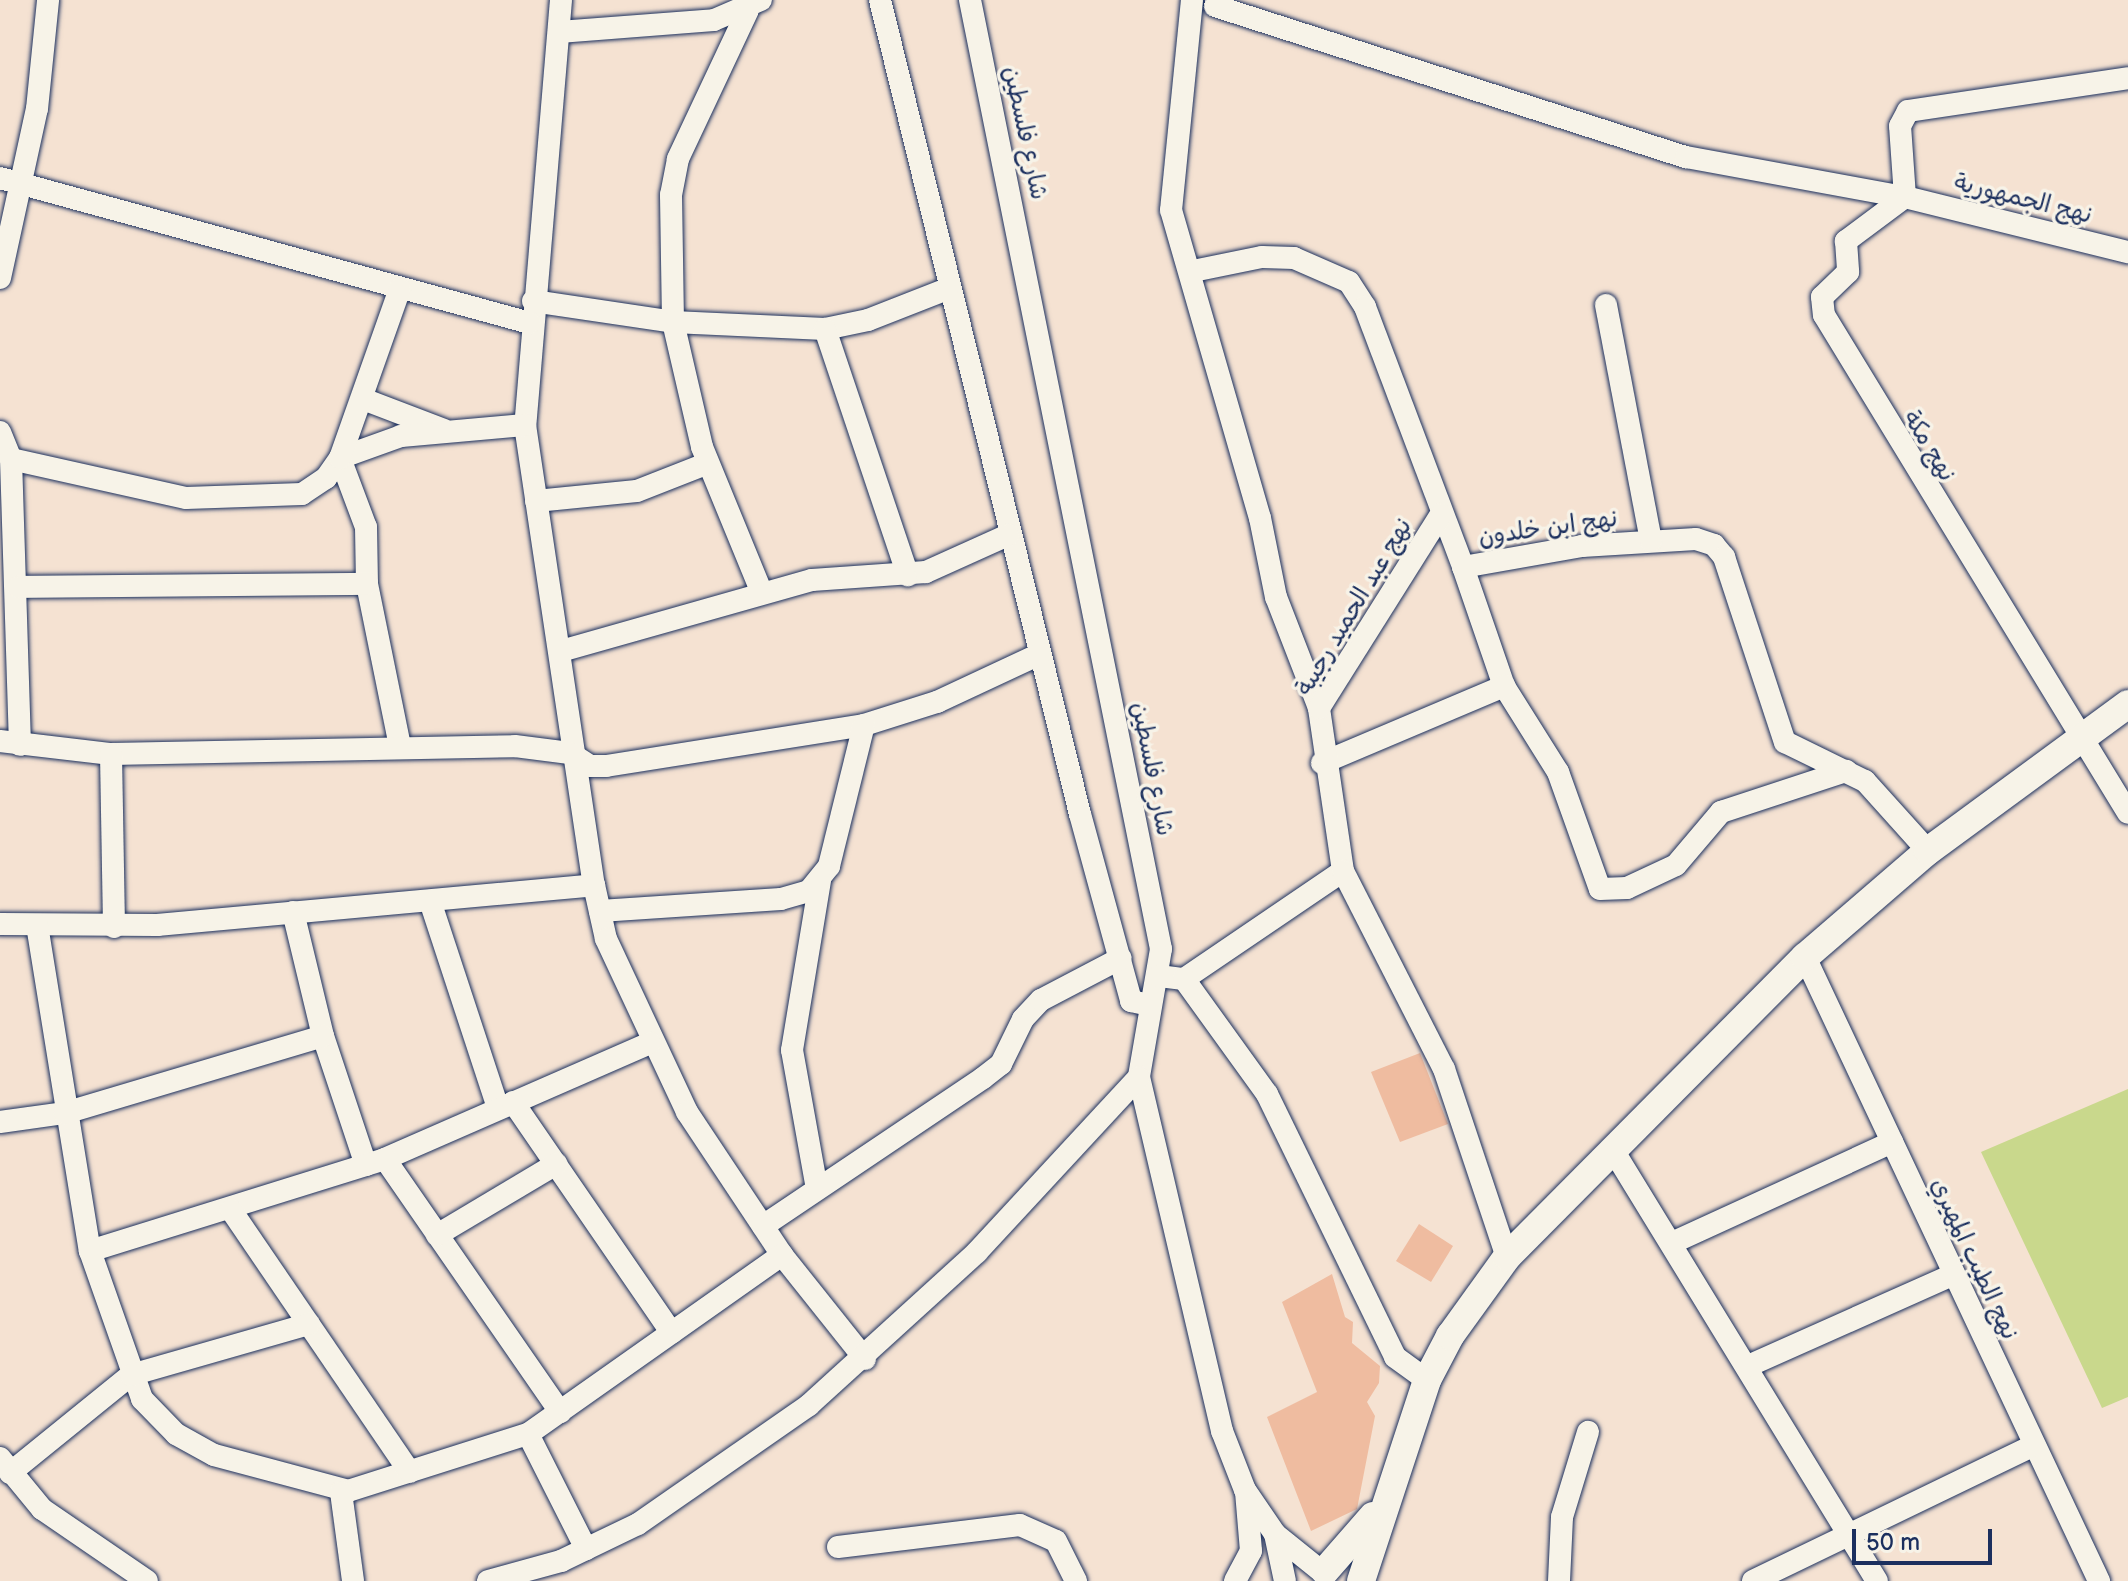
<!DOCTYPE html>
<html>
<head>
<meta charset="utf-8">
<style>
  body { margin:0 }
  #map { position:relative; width:2128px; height:1581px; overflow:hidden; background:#f5e2d2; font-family:"Balsamiq Sans","Playpen Sans Arabic",sans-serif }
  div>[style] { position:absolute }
  .green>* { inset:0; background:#c9d88c }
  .building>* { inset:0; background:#efbca0 }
  .roads { filter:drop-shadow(0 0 2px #1b2f5e) drop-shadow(0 0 2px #1b2f5e) }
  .minor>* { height:22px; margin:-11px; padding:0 11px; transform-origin:11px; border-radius:11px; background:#f7f3e8 }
  .major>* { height:28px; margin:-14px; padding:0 14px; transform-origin:14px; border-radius:14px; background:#f7f3e8 }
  span { translate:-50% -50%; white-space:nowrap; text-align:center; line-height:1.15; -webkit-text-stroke:7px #f7f3e8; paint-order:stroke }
  .street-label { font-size:24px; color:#1b2f5e }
  .scale { position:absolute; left:1852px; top:1529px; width:140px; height:36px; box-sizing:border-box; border:4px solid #1b2f5e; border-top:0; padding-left:10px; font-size:24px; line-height:28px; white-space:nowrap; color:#1b2f5e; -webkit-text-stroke:6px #f7f3e8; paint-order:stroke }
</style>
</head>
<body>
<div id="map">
  <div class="green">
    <i style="clip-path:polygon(2128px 1089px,2128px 1397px,2102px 1408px,1981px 1152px)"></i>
  </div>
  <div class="building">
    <i style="clip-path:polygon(1420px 1053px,1448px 1124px,1400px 1142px,1371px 1072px)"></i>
    <i style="clip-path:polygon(1419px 1224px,1453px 1246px,1431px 1282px,1396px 1261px)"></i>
    <i style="clip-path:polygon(1332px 1274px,1345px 1317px,1353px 1322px,1352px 1343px,1380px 1366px,1379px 1383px,1367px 1402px,1375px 1416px,1357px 1509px,1311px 1531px,1267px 1417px,1317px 1392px,1282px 1302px)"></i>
  </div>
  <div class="roads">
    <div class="minor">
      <i style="left:561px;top:0;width:427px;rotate:94.8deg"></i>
      <i style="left:525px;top:425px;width:465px;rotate:81.5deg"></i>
      <i style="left:594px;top:885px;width:55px;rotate:77.5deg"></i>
      <i style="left:606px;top:939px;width:191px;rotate:64.9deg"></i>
      <i style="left:687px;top:1112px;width:172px;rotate:56.4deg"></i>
      <i style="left:782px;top:1255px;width:133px;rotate:51.4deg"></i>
      <i style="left:880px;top:0;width:838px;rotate:76.2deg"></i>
      <i style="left:1080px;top:814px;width:194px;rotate:74.7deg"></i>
      <i style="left:1131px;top:1001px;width:19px;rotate:12deg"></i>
      <i style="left:970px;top:0;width:968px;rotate:78.62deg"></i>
      <i style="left:1161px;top:949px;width:130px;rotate:99.8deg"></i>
      <i style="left:1139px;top:1077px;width:364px;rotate:76.8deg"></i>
      <i style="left:1222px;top:1431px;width:63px;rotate:68.7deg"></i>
      <i style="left:1245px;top:1490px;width:53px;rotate:55.7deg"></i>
      <i style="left:1275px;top:1534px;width:59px;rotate:38.8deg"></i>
      <i style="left:1192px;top:0;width:211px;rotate:95.7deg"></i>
      <i style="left:1171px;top:210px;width:321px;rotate:73.9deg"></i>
      <i style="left:1260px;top:518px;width:81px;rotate:78.6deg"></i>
      <i style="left:1276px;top:597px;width:119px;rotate:68.8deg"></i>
      <i style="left:1215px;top:6px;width:495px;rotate:17.8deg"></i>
      <i style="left:1686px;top:157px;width:223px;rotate:10.4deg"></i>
      <i style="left:1905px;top:197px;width:230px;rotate:13.9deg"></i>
      <i style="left:748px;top:10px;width:165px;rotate:115.2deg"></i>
      <i style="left:678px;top:159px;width:37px;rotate:101deg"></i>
      <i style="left:671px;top:195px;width:127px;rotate:89.1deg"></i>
      <i style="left:673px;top:322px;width:128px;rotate:76.9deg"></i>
      <i style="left:702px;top:447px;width:158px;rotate:67.7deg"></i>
      <i style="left:559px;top:32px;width:155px;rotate:-4.4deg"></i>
      <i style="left:714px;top:20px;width:51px;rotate:-23.1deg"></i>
      <i style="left:0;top:178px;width:549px;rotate:15.3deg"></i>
      <i style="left:1905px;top:197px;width:74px;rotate:143.3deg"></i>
      <i style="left:1846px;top:241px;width:31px;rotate:86deg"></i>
      <i style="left:1848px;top:272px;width:36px;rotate:136deg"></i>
      <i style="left:1822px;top:297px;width:18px;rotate:84deg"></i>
      <i style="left:1824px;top:315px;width:583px;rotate:58.6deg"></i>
      <i style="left:1905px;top:197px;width:71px;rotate:-94deg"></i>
      <i style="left:1900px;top:126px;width:17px;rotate:-62deg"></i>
      <i style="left:1908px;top:111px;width:222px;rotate:-8.5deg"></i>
      <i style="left:1193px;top:271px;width:70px;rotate:-11.5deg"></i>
      <i style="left:1262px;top:257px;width:32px;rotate:2deg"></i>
      <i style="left:1294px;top:258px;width:60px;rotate:23.6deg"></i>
      <i style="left:1349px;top:282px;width:30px;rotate:57deg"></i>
      <i style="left:1365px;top:307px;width:278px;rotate:69.3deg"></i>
      <i style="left:1463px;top:567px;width:121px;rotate:-10deg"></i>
      <i style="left:1582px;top:546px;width:114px;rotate:-3.5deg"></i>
      <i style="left:1696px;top:539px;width:19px;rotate:18deg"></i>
      <i style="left:1714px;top:545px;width:16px;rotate:50deg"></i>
      <i style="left:1724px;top:557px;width:195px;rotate:71.8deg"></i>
      <i style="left:1785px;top:742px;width:89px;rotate:26deg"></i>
      <i style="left:1865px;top:781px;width:94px;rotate:48deg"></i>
      <i style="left:0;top:278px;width:173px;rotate:-77.7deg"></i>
      <i style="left:37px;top:109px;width:110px;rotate:-84.2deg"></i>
      <i style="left:533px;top:301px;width:142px;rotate:8.5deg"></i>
      <i style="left:673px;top:322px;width:152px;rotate:2.6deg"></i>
      <i style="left:825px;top:329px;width:44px;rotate:-11.8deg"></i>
      <i style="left:868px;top:320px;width:85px;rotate:-21.4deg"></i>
      <i style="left:1606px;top:305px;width:240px;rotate:79.2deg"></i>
      <i style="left:825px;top:329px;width:260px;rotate:71.4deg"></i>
      <i style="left:363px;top:399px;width:87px;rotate:20.9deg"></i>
      <i style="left:0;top:432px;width:29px;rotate:68deg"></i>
      <i style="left:11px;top:459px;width:286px;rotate:88.2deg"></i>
      <i style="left:340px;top:458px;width:74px;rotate:69.4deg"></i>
      <i style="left:366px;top:527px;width:57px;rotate:89deg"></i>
      <i style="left:367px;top:584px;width:165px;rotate:78.5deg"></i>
      <i style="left:340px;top:458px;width:65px;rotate:-19.8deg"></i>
      <i style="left:401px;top:436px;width:124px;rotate:-5.1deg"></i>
      <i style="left:11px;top:459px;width:179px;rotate:12.6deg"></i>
      <i style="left:186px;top:498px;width:116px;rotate:-2deg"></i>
      <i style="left:302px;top:494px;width:29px;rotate:-34deg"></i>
      <i style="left:326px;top:478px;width:24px;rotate:-55deg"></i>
      <i style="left:340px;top:458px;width:179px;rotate:-70.5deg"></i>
      <i style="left:536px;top:501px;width:101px;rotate:-5.7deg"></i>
      <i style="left:637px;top:491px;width:76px;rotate:-21.5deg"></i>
      <i style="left:1463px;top:567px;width:126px;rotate:71deg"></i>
      <i style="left:1504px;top:686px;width:102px;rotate:57.9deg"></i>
      <i style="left:1558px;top:772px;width:124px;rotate:70.3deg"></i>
      <i style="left:1600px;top:889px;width:27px;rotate:-2deg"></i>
      <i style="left:1627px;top:888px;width:54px;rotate:-25.1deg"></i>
      <i style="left:1676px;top:865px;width:70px;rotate:-49.7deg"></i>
      <i style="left:1721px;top:812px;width:132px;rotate:-18.2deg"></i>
      <i style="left:19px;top:587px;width:348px;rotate:-0.5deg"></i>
      <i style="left:561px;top:651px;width:261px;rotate:-15.8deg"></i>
      <i style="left:812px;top:580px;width:114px;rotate:-4deg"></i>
      <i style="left:926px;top:572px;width:90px;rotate:-24.3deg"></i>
      <i style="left:0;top:741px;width:112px;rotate:6.7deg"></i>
      <i style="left:111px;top:754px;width:404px;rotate:-1.1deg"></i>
      <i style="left:515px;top:746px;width:55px;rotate:7.3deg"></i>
      <i style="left:570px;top:753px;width:24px;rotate:33deg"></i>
      <i style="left:590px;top:766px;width:16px"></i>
      <i style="left:606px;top:766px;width:261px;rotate:-9deg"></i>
      <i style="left:864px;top:725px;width:77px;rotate:-17.5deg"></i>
      <i style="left:937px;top:702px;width:114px;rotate:-25deg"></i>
      <i style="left:111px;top:754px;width:173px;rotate:89deg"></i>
      <i style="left:1322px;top:763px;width:198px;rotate:-22.9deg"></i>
      <i style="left:1343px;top:871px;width:165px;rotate:-98.4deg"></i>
      <i style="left:1319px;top:708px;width:229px;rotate:-57.8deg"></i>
      <i style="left:430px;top:901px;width:218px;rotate:71.8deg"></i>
      <i style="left:600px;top:911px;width:181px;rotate:-3.8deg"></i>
      <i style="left:781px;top:899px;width:29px;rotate:-16deg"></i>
      <i style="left:809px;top:891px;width:32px;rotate:-51deg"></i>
      <i style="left:829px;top:866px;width:145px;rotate:-76.1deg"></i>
      <i style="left:293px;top:912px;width:128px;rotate:76.4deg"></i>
      <i style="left:323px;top:1036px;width:136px;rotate:71.6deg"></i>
      <i style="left:0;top:924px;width:157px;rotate:0.4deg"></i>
      <i style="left:157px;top:925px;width:439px;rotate:-5.2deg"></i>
      <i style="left:37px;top:925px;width:330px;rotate:80.8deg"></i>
      <i style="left:1805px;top:957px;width:690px;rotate:64.77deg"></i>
      <i style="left:1159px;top:976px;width:25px;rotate:7deg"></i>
      <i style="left:1184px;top:979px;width:192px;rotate:-34.2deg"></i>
      <i style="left:1343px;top:871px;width:222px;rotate:63deg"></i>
      <i style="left:1444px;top:1069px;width:198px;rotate:71.5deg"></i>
      <i style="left:1184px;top:979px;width:142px;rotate:54.2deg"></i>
      <i style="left:1267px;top:1094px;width:292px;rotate:64deg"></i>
      <i style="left:1395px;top:1357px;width:39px;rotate:36deg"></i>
      <i style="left:650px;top:1043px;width:289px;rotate:156.4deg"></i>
      <i style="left:385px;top:1159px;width:309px;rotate:162.7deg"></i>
      <i style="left:90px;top:1251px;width:157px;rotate:70.6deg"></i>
      <i style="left:142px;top:1399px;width:49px;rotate:45.8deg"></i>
      <i style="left:176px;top:1434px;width:43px;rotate:28.9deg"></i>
      <i style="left:214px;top:1455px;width:139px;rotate:15deg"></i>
      <i style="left:348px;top:1491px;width:189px;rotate:-17.6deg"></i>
      <i style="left:528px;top:1434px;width:311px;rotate:-35.2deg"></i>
      <i style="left:513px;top:1102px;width:280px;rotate:55.5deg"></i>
      <i style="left:0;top:1122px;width:66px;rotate:-7.9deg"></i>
      <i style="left:65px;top:1113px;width:269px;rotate:-16.6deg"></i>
      <i style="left:1613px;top:1150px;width:505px;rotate:58.51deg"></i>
      <i style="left:385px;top:1159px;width:308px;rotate:55.3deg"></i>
      <i style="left:817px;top:1189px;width:141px;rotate:-100.2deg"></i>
      <i style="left:792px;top:1050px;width:172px;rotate:-80.6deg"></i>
      <i style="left:231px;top:1210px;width:317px;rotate:55.7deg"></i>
      <i style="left:763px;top:1226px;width:265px;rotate:-33.9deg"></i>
      <i style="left:983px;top:1078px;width:23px;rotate:-38deg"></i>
      <i style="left:1001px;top:1064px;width:50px;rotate:-63.9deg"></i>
      <i style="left:1023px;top:1019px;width:26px;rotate:-47deg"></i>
      <i style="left:1041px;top:1000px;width:90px;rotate:-27.7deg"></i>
      <i style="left:437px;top:1235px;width:139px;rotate:-30.8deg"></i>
      <i style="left:1674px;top:1242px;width:240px;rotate:-24.6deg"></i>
      <i style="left:1748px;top:1366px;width:223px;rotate:-24deg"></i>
      <i style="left:528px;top:1434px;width:129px;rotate:63.2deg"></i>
      <i style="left:0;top:1458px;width:66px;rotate:50.5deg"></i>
      <i style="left:42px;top:1509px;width:127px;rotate:34.4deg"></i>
      <i style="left:10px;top:1473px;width:156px;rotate:-39deg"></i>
      <i style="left:131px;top:1375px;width:185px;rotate:-16deg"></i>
      <i style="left:341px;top:1492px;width:90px;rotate:82.3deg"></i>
      <i style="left:1275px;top:1534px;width:48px;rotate:78deg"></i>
      <i style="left:838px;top:1547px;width:183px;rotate:-6.9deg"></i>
      <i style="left:1020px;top:1525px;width:39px;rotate:24deg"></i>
      <i style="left:1056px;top:1541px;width:45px;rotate:63.4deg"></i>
      <i style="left:488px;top:1581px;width:76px;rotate:-15.3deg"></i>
      <i style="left:561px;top:1561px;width:85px;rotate:-25.7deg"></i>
      <i style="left:638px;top:1524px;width:208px;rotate:-34.8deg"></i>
      <i style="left:809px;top:1405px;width:227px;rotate:-42.3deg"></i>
      <i style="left:977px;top:1252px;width:238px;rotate:-47.2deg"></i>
      <i style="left:1235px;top:1581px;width:34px;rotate:-62deg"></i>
      <i style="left:1251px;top:1551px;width:59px;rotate:-94.8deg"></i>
      <i style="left:1559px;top:1581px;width:64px;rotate:-87.3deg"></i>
      <i style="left:1562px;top:1517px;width:89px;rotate:-73deg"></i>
      <i style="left:1753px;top:1581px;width:310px;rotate:-25.8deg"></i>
    </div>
    <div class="major">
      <i style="left:1325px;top:1571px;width:73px;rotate:-48.9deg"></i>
      <i style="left:1361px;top:1581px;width:212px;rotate:-71.8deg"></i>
      <i style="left:1427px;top:1380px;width:50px;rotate:-62.4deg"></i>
      <i style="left:1450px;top:1336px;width:97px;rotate:-54.2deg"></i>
      <i style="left:1507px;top:1257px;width:423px;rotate:-45.2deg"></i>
      <i style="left:1805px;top:957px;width:162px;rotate:-40.8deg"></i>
      <i style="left:1928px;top:851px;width:248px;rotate:-36.3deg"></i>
    </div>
  </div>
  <div class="street-label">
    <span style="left:1025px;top:133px;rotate:78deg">شارع فلسطين</span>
    <span style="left:2023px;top:199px;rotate:14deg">نهج الجمهورية</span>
    <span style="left:1929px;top:446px;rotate:59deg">نهج مكة</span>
    <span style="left:1548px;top:528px;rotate:-8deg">نهج ابن خلدون</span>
    <span style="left:1354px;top:607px;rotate:-59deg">نهج عبد الحميد رجيبة</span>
    <span style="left:1152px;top:769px;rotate:79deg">شارع فلسطين</span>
    <span style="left:1974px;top:1259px;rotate:65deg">نهج الطيب المهيري</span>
  </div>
  <div class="scale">50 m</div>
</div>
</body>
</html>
